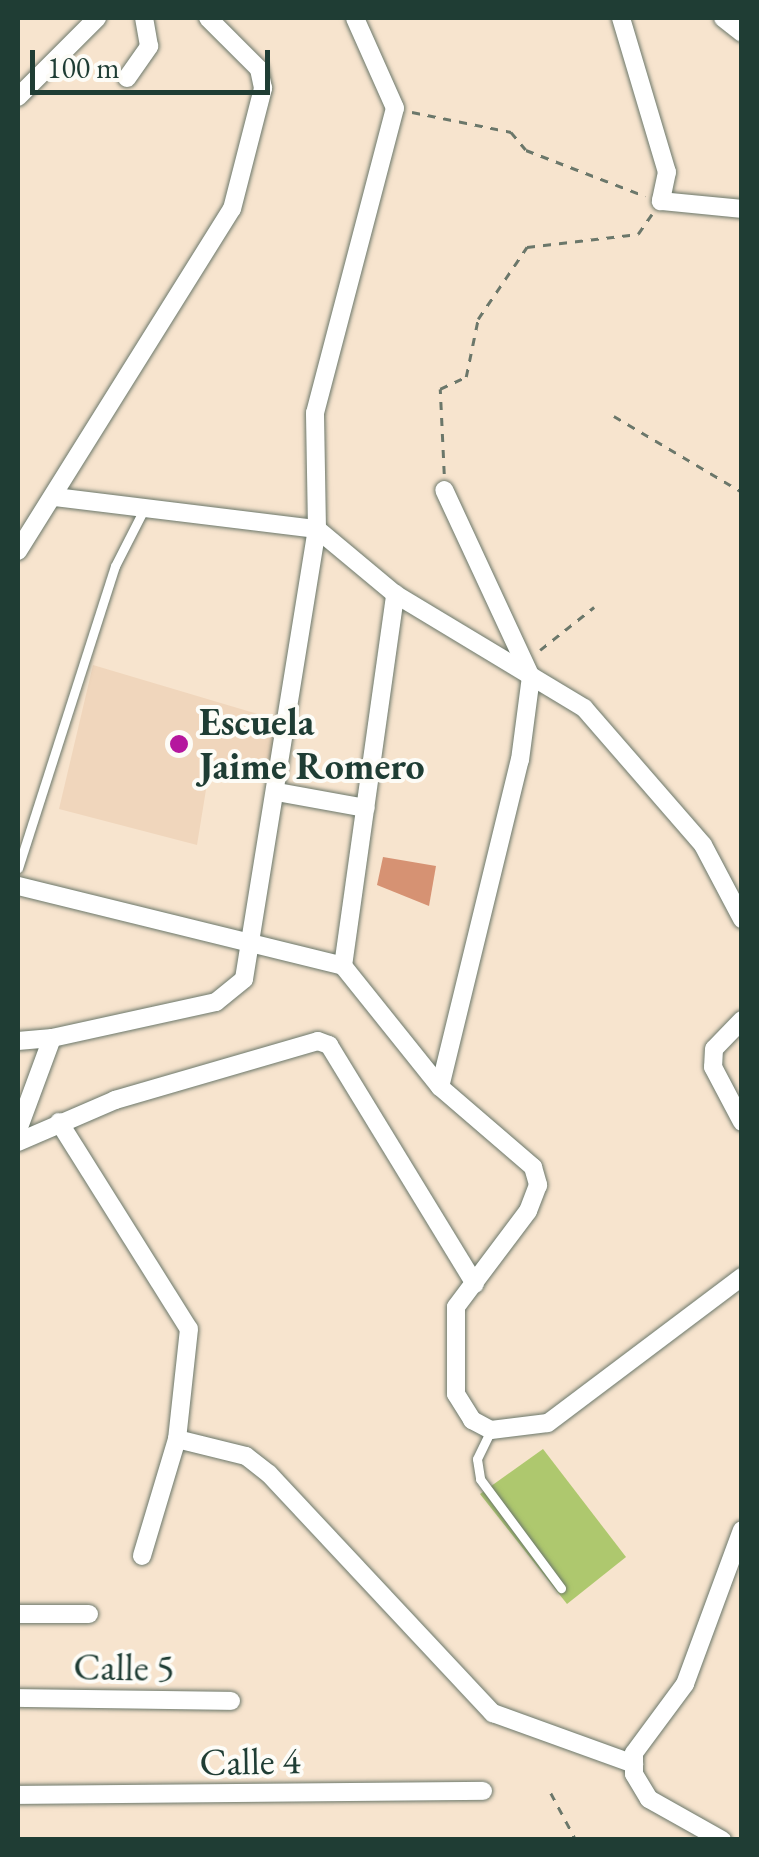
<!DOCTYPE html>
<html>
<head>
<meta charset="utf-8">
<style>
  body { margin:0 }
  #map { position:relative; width:759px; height:1857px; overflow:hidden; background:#f7e4ce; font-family:"EB Garamond",serif }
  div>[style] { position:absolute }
  .built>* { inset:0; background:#f0d6bc }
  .green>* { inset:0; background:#aec86e }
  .building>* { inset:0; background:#d69273 }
  .path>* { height:2.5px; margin-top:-1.25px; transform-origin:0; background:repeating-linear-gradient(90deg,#6b776a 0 8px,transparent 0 16px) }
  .roads { filter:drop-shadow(0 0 2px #6b776a) drop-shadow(0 0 2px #6b776a) }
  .lane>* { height:9px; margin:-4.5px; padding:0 4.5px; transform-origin:4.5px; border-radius:4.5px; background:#fff }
  .street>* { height:18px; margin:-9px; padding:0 9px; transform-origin:9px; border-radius:9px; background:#fff }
  .dots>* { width:28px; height:28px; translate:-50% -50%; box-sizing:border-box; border:5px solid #fdfcf7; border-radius:50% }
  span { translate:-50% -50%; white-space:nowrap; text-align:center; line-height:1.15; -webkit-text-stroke:8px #fdfcf7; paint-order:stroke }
  .poi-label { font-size:38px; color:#1f3d34; font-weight:700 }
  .left { translate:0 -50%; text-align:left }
  .street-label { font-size:38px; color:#1f3d34 }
  .frame { position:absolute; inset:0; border:20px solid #1f3d34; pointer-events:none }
  .scale { position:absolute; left:30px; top:50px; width:240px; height:45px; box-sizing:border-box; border:5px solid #1f3d34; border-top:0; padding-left:12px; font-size:30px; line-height:35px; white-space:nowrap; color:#1f3d34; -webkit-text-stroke:8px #fdfcf7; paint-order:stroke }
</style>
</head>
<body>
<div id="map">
  <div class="built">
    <i style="clip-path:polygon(93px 665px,288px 723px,278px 778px,210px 765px,197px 845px,59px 809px)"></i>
  </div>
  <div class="green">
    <i style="clip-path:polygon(543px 1449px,626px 1557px,567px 1604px,480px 1494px)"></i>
  </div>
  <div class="building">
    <i style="clip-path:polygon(383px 857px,436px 866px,429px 906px,377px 885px)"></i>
  </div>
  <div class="path">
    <i style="left:412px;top:112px;width:101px;rotate:11.4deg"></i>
    <i style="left:511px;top:132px;width:23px;rotate:50deg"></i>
    <i style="left:526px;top:150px;width:128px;rotate:21.1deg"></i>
    <i style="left:614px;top:416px;width:149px;rotate:30.7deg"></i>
    <i style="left:444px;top:474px;width:85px;rotate:-92.7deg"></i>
    <i style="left:440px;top:389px;width:29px;rotate:-25deg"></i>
    <i style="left:466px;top:377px;width:59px;rotate:-78.3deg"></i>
    <i style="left:478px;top:319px;width:87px;rotate:-55.8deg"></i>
    <i style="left:527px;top:247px;width:112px;rotate:-6.7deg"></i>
    <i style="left:638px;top:234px;width:24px;rotate:-55deg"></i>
    <i style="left:540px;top:650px;width:69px;rotate:-38.5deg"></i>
    <i style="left:551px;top:1793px;width:53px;rotate:62deg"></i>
    <i style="left:660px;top:1837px;width:3px;rotate:72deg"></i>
  </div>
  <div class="roads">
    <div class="lane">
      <i style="left:18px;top:868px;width:317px;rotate:-72.2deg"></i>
      <i style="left:115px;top:566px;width:62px;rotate:-63deg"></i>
      <i style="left:491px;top:1430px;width:32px;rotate:116deg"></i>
      <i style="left:477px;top:1459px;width:20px;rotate:81deg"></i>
      <i style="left:480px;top:1479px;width:136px;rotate:53.4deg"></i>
    </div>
    <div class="street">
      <i style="left:621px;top:18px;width:161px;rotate:73.4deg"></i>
      <i style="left:667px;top:172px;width:30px;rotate:102deg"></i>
      <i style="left:661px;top:201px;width:81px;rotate:5.6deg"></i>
      <i style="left:723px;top:18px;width:24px;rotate:38deg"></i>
      <i style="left:127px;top:78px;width:39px;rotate:-55deg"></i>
      <i style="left:149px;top:46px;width:28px;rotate:-100deg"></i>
      <i style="left:18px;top:97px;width:112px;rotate:-45deg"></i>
      <i style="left:55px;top:497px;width:264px;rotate:7deg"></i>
      <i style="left:317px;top:529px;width:102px;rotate:39.8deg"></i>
      <i style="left:395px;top:594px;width:221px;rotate:31.1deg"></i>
      <i style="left:584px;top:708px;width:181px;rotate:49deg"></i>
      <i style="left:703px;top:845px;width:84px;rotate:62.2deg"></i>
      <i style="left:18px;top:551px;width:403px;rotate:-58deg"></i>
      <i style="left:232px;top:209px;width:125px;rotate:-75.6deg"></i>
      <i style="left:263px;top:88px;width:19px;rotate:-102deg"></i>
      <i style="left:259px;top:69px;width:72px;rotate:-135deg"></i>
      <i style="left:277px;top:792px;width:90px;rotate:10.2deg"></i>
      <i style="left:18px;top:886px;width:335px;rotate:13.8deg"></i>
      <i style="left:343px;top:966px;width:376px;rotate:-82deg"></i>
      <i style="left:343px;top:966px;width:155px;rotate:51.3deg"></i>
      <i style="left:440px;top:1087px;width:123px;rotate:40.7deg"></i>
      <i style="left:533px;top:1167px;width:19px;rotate:74deg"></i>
      <i style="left:538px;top:1185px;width:28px;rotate:111deg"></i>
      <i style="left:528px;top:1211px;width:120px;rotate:126.9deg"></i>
      <i style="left:456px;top:1307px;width:87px;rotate:90deg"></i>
      <i style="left:456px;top:1394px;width:31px;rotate:58deg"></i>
      <i style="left:472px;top:1420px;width:21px;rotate:28deg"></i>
      <i style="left:491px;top:1430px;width:57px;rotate:-7deg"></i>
      <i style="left:548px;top:1423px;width:243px;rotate:-37deg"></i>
      <i style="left:742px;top:1020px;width:40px;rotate:134deg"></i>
      <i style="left:714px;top:1049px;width:18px;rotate:93deg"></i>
      <i style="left:713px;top:1067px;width:62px;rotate:62.2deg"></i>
      <i style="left:18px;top:1041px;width:34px;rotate:-5deg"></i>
      <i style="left:440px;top:1087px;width:337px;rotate:-76.3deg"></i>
      <i style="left:520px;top:760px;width:84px;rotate:-82.5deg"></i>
      <i style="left:531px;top:677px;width:206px;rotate:-114.9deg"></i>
      <i style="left:59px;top:1122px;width:244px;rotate:57.9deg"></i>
      <i style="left:189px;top:1329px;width:111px;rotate:96.2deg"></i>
      <i style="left:177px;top:1439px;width:122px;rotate:106.7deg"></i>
      <i style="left:18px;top:1130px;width:98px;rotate:-69.7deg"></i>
      <i style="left:52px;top:1038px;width:168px;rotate:-12.4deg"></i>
      <i style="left:216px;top:1002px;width:36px;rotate:-39deg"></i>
      <i style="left:244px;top:979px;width:456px;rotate:-80.8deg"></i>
      <i style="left:317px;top:529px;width:116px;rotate:-91deg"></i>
      <i style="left:315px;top:413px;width:315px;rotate:-75.3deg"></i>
      <i style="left:395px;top:108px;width:98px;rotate:-114deg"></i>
      <i style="left:18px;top:1142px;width:106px;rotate:-23.4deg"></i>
      <i style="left:115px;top:1100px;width:211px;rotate:-16.2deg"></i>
      <i style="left:318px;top:1041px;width:12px;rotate:20deg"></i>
      <i style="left:329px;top:1045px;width:280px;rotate:58.6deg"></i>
      <i style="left:177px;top:1439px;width:71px;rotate:13.8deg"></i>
      <i style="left:246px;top:1456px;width:29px;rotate:38deg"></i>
      <i style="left:269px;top:1474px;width:328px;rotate:46.9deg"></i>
      <i style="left:493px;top:1713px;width:150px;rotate:19.9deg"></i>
      <i style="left:18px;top:1614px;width:71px"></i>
      <i style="left:18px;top:1698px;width:213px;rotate:0.8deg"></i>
      <i style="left:18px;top:1795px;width:465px;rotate:-0.5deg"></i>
      <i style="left:722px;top:1840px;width:84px;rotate:-150.7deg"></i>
      <i style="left:649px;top:1799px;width:29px;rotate:-121deg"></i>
      <i style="left:634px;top:1774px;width:21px;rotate:-90deg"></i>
      <i style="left:634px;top:1753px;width:86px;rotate:-53.5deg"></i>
      <i style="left:685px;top:1684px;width:164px;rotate:-69.7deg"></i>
    </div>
  </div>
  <div class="dots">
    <i style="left:179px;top:744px;background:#b5179e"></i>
  </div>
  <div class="poi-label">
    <span class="left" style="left:199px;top:744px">Escuela<br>Jaime Romero</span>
  </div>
  <div class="street-label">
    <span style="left:124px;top:1667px;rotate:1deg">Calle 5</span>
    <span style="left:250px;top:1761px;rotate:-1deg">Calle 4</span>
  </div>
  <div class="frame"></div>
  <div class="scale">100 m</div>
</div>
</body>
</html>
